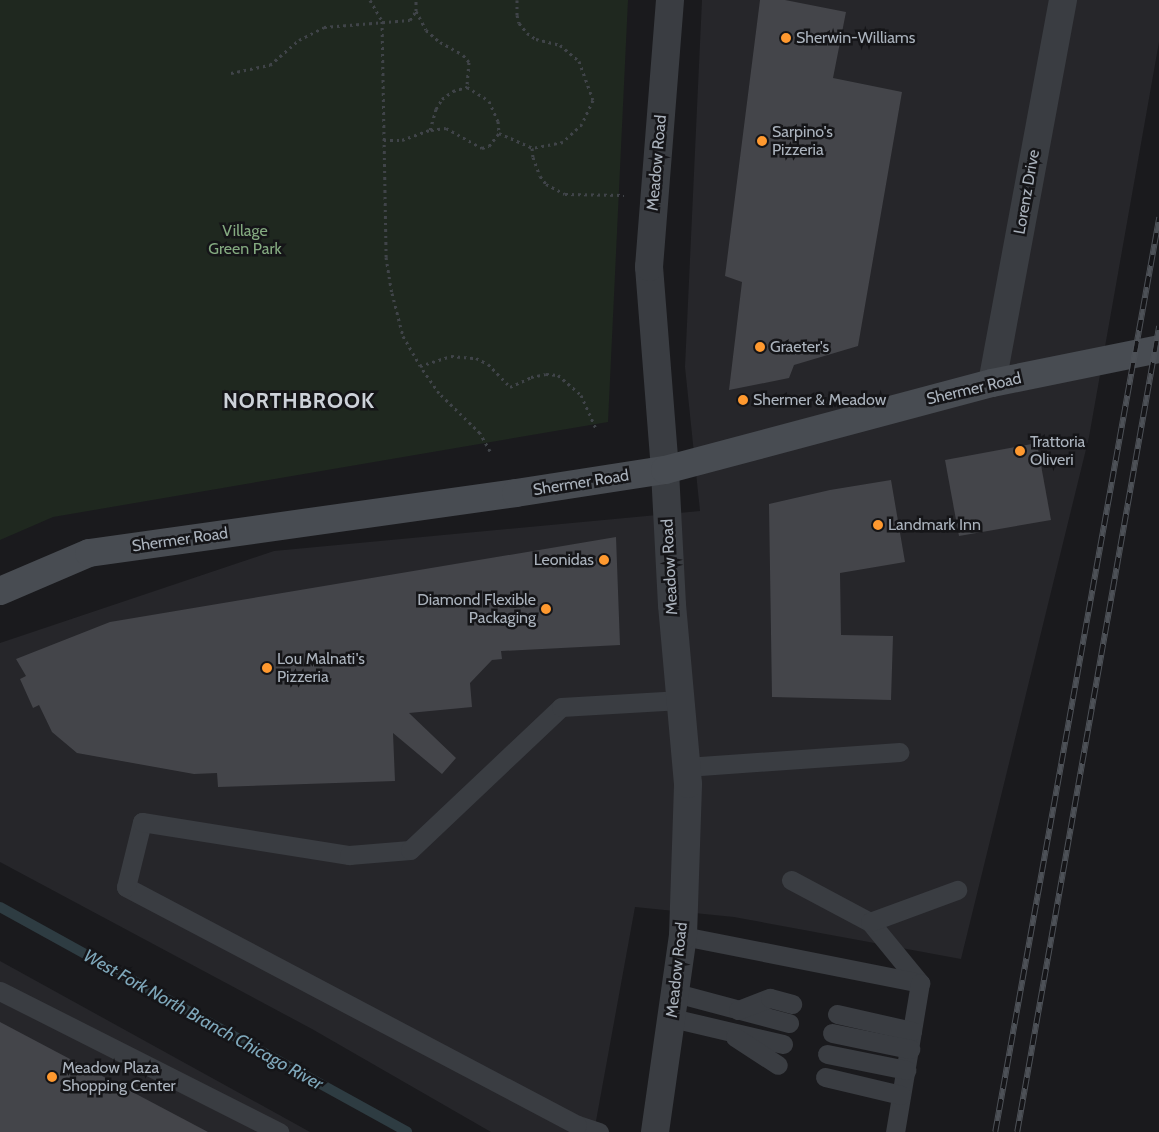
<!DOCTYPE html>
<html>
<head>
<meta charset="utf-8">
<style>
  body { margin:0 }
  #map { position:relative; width:1159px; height:1132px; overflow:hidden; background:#1a1a1d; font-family:Cabin,sans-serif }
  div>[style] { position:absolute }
  .built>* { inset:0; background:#26262a }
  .green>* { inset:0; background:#1f281f }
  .stream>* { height:10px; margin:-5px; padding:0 5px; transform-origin:5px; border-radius:5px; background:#2e3c42 }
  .building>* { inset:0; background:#44454a }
  .path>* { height:3px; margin-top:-1.5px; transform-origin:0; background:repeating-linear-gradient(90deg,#404449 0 2.5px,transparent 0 6.5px) }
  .service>* { height:19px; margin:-9.5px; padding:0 9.5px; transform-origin:9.5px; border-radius:9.5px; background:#3a3d42 }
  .minor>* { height:28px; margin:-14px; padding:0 14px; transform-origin:14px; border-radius:14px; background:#3a3d42 }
  .secondary>* { height:28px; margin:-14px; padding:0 14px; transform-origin:14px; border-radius:14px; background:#484c52 }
  .rail>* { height:5.5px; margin-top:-2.75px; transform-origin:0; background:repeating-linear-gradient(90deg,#151518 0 11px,#4d5157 0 22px); box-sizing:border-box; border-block:1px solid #4d5157 }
  .dots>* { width:14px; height:14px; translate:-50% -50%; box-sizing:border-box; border:2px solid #151518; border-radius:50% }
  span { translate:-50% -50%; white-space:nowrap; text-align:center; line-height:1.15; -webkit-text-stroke:5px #151518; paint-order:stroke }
  .poi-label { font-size:16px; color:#abb3bd }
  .left { translate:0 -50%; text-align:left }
  .right { translate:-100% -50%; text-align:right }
  .street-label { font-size:16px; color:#abb3bd }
  .park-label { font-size:16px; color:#84aa80 }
  .water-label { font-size:18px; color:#7fa8bb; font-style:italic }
  .district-label { font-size:21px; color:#cdd2d9; font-weight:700; letter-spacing:1px }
</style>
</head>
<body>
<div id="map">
  <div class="built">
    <i style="clip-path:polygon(702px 0,1159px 0,1159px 42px,1089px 437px,961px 959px,734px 917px,635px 907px,594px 1132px,491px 1132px,312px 1029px,0 862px,0 643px,274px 551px,700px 511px,685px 367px)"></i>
    <i style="clip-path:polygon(0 961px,310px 1132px,0 1132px)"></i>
  </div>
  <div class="green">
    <i style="clip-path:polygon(0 0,628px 0,608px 422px,53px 517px,0 540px)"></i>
  </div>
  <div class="stream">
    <i style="left:0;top:907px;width:465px;rotate:28.9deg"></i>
  </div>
  <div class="building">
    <i style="clip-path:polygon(760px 0,785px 0,846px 12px,833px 78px,902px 92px,858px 346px,794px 365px,789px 378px,729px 390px,742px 282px,725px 276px)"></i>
    <i style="clip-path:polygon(1037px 443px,1051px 520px,959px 536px,945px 460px)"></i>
    <i style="clip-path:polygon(891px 480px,905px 562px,840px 573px,841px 635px,893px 636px,891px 700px,772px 697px,769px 504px,830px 490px)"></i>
    <i style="clip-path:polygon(616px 537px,620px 645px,501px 651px,502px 659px,492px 660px,470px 683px,472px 707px,409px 713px,456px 758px,442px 774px,393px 733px,395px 781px,218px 787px,217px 773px,194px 774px,77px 753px,52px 732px,39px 705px,33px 708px,20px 679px,26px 676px,16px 659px,110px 622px)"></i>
    <i style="clip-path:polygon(0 1022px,208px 1132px,0 1132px)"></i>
  </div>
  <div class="path">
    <i style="left:370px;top:0;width:24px;rotate:60deg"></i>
    <i style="left:382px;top:21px;width:236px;rotate:89deg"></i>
    <i style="left:386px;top:257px;width:36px;rotate:81deg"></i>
    <i style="left:392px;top:293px;width:44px;rotate:75.7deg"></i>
    <i style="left:403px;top:336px;width:34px;rotate:60deg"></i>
    <i style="left:517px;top:0;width:15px;rotate:90deg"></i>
    <i style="left:517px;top:15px;width:8px;rotate:76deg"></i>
    <i style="left:519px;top:23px;width:13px;rotate:51deg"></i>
    <i style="left:527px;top:33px;width:11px;rotate:34deg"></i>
    <i style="left:536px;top:39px;width:25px;rotate:14deg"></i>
    <i style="left:560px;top:45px;width:25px;rotate:40deg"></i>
    <i style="left:579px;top:61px;width:41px;rotate:70.3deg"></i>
    <i style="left:593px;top:100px;width:26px;rotate:115deg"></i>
    <i style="left:582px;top:124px;width:26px;rotate:137deg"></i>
    <i style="left:563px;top:142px;width:32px;rotate:169deg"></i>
    <i style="left:532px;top:148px;width:9px;rotate:84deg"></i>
    <i style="left:533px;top:157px;width:20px;rotate:70deg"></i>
    <i style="left:540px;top:176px;width:10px;rotate:53deg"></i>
    <i style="left:546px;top:184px;width:21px;rotate:28deg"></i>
    <i style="left:565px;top:194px;width:59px;rotate:1deg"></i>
    <i style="left:416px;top:11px;width:21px;rotate:62deg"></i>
    <i style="left:426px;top:30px;width:18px;rotate:41deg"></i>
    <i style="left:440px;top:42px;width:26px;rotate:29deg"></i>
    <i style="left:463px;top:55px;width:9px;rotate:49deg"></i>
    <i style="left:469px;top:62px;width:25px;rotate:95deg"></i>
    <i style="left:467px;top:87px;width:26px;rotate:32deg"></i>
    <i style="left:489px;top:101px;width:22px;rotate:66deg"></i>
    <i style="left:498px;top:121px;width:12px;rotate:85deg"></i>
    <i style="left:499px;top:133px;width:36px;rotate:24deg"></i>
    <i style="left:231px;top:73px;width:40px;rotate:-12deg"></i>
    <i style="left:270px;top:65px;width:38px;rotate:-41deg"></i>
    <i style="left:299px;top:40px;width:28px;rotate:-27deg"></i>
    <i style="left:324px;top:27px;width:86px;rotate:-4.7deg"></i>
    <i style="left:410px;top:20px;width:11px;rotate:-56deg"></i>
    <i style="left:416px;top:11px;width:11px;rotate:-90deg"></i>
    <i style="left:431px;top:130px;width:15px;rotate:-8deg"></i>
    <i style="left:446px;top:128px;width:41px;rotate:29.1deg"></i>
    <i style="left:482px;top:148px;width:7px;rotate:-16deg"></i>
    <i style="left:489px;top:146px;width:16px;rotate:-52deg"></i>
    <i style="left:384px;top:140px;width:18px"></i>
    <i style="left:402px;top:140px;width:30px;rotate:-20deg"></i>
    <i style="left:430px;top:130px;width:22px;rotate:-74deg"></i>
    <i style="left:436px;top:109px;width:12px;rotate:-59deg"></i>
    <i style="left:442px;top:99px;width:14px;rotate:-36deg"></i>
    <i style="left:453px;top:91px;width:15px;rotate:-16deg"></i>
    <i style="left:490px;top:451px;width:21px;rotate:-119deg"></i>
    <i style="left:480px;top:433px;width:57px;rotate:-135.7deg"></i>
    <i style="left:439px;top:393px;width:33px;rotate:-125deg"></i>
    <i style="left:420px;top:366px;width:33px;rotate:-18deg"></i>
    <i style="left:451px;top:356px;width:25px;rotate:5deg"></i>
    <i style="left:476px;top:358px;width:13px;rotate:27deg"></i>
    <i style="left:488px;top:364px;width:32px;rotate:46deg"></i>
    <i style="left:510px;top:387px;width:23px;rotate:-25deg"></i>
    <i style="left:531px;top:377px;width:15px;rotate:-11deg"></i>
    <i style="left:546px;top:374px;width:12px;rotate:5deg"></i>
    <i style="left:558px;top:375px;width:30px;rotate:41deg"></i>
    <i style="left:581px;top:395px;width:37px;rotate:66deg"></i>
  </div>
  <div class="service">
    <i style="left:686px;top:767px;width:214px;rotate:-4deg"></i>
    <i style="left:791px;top:880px;width:89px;rotate:28deg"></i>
    <i style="left:870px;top:922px;width:79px;rotate:50.7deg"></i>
    <i style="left:870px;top:922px;width:93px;rotate:-20.2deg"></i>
    <i style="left:683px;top:936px;width:242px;rotate:11.2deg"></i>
    <i style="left:920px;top:983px;width:151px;rotate:99.5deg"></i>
    <i style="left:0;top:991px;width:313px;rotate:26.8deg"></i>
    <i style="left:676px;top:993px;width:117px;rotate:14.9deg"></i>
    <i style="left:738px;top:1010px;width:34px;rotate:-21deg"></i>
    <i style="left:770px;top:998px;width:23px;rotate:15deg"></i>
    <i style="left:837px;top:1014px;width:77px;rotate:12.8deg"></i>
    <i style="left:672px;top:1018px;width:114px;rotate:13.2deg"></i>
    <i style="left:832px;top:1033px;width:80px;rotate:11.6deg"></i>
    <i style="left:735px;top:1037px;width:51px;rotate:33.1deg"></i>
    <i style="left:827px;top:1054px;width:81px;rotate:11.4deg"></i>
    <i style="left:825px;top:1077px;width:78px;rotate:13.3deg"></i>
    <i style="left:599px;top:1132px;width:23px;rotate:-162deg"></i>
    <i style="left:577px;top:1125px;width:510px;rotate:-152.18deg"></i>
    <i style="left:126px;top:887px;width:67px;rotate:-76.2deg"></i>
    <i style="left:142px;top:822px;width:210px;rotate:9.1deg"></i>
    <i style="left:349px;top:855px;width:61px;rotate:-4.7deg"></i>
    <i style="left:410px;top:850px;width:208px;rotate:-43.4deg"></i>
    <i style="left:561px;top:707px;width:120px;rotate:-3.3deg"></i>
  </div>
  <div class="minor">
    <i style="left:992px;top:383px;width:390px;rotate:-79.5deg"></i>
    <i style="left:655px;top:1132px;width:198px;rotate:-81.9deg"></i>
    <i style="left:683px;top:936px;width:152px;rotate:-88.1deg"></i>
    <i style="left:688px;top:784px;width:180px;rotate:-95.1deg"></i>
    <i style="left:672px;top:605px;width:135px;rotate:-93deg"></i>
    <i style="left:665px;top:470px;width:204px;rotate:-94.5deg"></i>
    <i style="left:649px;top:267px;width:268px;rotate:-85.5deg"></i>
  </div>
  <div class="secondary">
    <i style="left:0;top:591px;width:97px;rotate:-23.1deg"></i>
    <i style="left:89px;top:553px;width:431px;rotate:-8deg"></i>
    <i style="left:516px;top:493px;width:151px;rotate:-8.8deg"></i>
    <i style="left:665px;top:470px;width:338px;rotate:-14.9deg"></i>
    <i style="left:992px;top:383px;width:170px;rotate:-11.5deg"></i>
  </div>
  <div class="rail">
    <i style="left:995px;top:1132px;width:929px;rotate:-79.83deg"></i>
    <i style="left:1017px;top:1132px;width:818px;rotate:-80.01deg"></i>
  </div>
  <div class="dots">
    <i style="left:786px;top:38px;background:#ff992f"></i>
    <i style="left:762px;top:141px;background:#ff992f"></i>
    <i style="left:760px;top:347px;background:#ff992f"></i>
    <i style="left:743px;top:400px;background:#ff992f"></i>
    <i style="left:1020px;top:451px;background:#ff992f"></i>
    <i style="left:878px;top:525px;background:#ff992f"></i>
    <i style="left:604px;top:560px;background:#ff992f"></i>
    <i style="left:546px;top:609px;background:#ff992f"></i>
    <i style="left:267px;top:668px;background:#ff992f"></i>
    <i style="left:52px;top:1077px;background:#ff992f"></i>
  </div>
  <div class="poi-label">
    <span class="left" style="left:796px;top:38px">Sherwin-Williams</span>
    <span class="left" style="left:772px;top:141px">Sarpino's<br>Pizzeria</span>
    <span class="left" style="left:770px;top:347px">Graeter's</span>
    <span class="left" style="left:753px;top:400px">Shermer &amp; Meadow</span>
    <span class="left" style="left:1030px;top:451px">Trattoria<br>Oliveri</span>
    <span class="left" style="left:888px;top:525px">Landmark Inn</span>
    <span class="right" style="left:594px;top:560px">Leonidas</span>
    <span class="right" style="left:536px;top:609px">Diamond Flexible<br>Packaging</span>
    <span class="left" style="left:277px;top:668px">Lou Malnati's<br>Pizzeria</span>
    <span class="left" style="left:62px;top:1077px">Meadow Plaza<br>Shopping Center</span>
  </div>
  <div class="street-label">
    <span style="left:657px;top:163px;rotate:-85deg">Meadow Road</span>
    <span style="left:1027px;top:192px;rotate:-80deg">Lorenz Drive</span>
    <span style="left:974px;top:389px;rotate:-13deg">Shermer Road</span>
    <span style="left:581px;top:483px;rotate:-9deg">Shermer Road</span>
    <span style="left:180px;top:540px;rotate:-8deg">Shermer Road</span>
    <span style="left:670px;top:567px;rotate:-93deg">Meadow Road</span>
    <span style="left:677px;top:970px;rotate:-84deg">Meadow Road</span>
  </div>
  <div class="park-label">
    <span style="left:245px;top:240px">Village<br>Green Park</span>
  </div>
  <div class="water-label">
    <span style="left:203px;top:1020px;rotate:29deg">West Fork North Branch Chicago River</span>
  </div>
  <div class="district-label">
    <span style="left:299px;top:401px">NORTHBROOK</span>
  </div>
</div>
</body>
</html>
